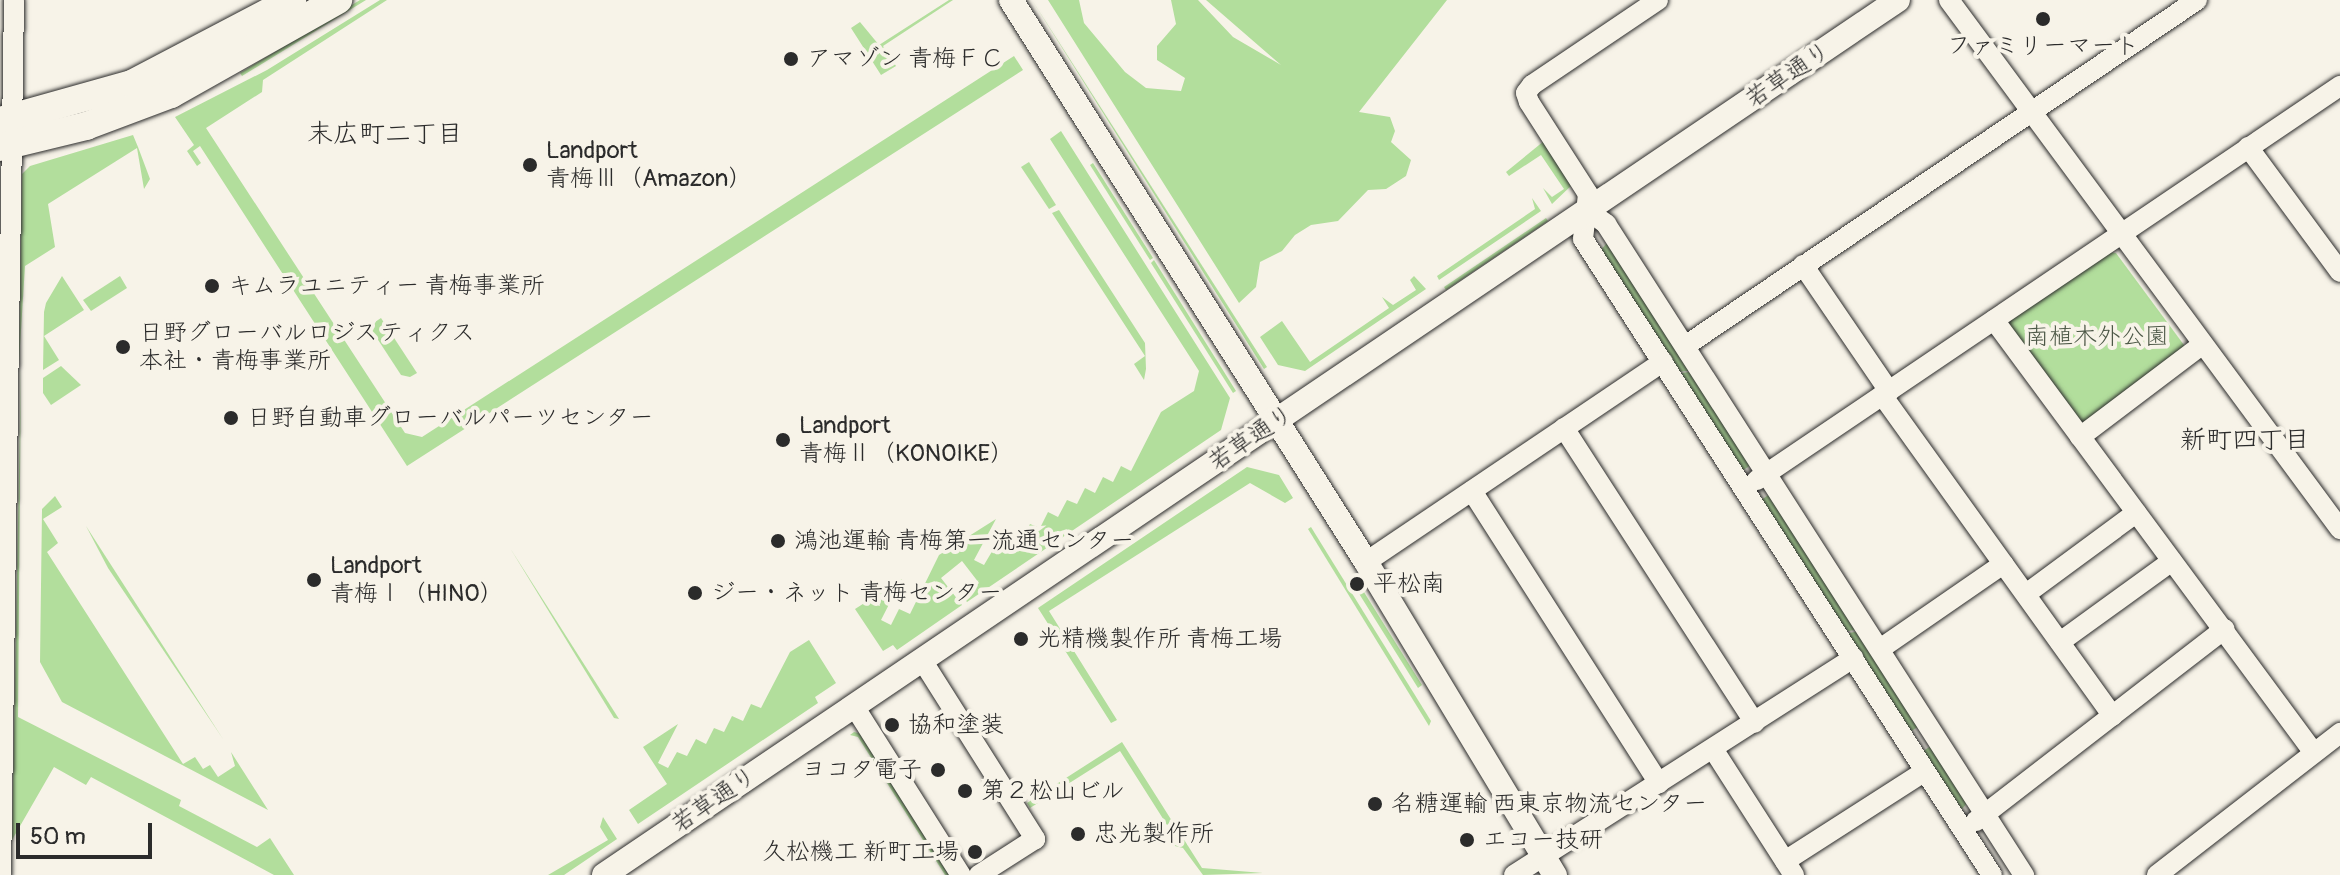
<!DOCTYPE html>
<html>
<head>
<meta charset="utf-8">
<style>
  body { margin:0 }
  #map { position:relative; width:2340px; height:875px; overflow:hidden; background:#f7f3e8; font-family:Pangolin,"Klee One",sans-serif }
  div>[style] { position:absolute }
  .green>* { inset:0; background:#b2de9c }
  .roads { filter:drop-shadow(0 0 2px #2b2b2b) drop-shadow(0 0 2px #2b2b2b) }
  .minor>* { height:20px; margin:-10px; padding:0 10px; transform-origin:10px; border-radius:10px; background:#f7f3e8 }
  .tertiary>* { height:24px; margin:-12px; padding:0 12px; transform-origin:12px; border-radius:12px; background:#f7f3e8 }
  .secondary>* { height:28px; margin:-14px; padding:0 14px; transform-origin:14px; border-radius:14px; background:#f7f3e8 }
  .dots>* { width:22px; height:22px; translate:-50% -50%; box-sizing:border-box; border:4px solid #f7f3e8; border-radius:50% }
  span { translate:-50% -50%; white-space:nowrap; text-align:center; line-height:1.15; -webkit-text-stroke:8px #f7f3e8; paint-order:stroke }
  .poi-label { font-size:24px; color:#2b2b2b }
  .left { translate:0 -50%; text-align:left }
  .right { translate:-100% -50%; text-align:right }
  .street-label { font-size:24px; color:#2b2b2b }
  .park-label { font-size:24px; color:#4d5847 }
  .neighbourhood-label { font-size:26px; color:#2b2b2b }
  .scale { position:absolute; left:16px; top:823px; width:136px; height:36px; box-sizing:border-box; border:4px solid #2b2b2b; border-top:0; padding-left:10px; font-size:24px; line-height:28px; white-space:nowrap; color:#2b2b2b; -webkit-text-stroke:6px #f7f3e8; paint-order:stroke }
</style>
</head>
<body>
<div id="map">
  <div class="green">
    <i style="clip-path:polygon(360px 0,366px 0,242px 76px,240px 73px)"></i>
    <i style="clip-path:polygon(380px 0,387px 0,263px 80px,262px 92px,206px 128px,405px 433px,422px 437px,1014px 56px,1023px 70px,407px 466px,200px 146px,193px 151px,201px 163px,197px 166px,187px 151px,194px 145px,175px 117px,267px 70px)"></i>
    <i style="clip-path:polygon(949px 0,953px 0,883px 46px,896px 66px,881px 75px,851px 28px,860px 22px,879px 45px)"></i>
    <i style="clip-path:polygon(1032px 0,1267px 367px,1264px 369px)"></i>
    <i style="clip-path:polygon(1048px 0,1079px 0,1084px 23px,1125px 72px,1146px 88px,1181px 91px,1185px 78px,1157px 60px,1157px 46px,1176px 24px,1171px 0,1198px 0,1233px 37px,1281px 65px,1206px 0,1447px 0,1359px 112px,1390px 117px,1395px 131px,1391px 142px,1411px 160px,1406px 176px,1386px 189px,1368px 190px,1338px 221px,1311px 225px,1295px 235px,1282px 251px,1260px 262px,1256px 287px,1239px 303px)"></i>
    <i style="clip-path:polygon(1061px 131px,1230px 398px,1221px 430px,967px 602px,963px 597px,979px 583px,962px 561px,941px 578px,962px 605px,897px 650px,893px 645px,883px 651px,855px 609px,902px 579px,881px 620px,891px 625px,899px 609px,910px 614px,939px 555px,996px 519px,974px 560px,984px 565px,994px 548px,1003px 552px,1012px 536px,1022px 540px,1030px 524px,1040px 528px,1048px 512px,1058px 517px,1067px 500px,1077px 504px,1085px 488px,1095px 493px,1103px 477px,1113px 482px,1121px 466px,1131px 471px,1161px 412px,1194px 391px,1199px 371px,1050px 139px)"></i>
    <i style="clip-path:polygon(133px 135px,138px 147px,150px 179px,144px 189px,137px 148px,48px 204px,55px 247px,25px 266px,19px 362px,22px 174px,30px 166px)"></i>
    <i style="clip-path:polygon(1544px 141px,1573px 184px,1552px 204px,1543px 188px,1552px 197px,1564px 189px,1541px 155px,1509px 176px,1506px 172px)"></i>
    <i style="clip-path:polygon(1029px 162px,1056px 205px,1049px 209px,1021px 167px)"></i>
    <i style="clip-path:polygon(1093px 163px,1153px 258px,1150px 260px,1090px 165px)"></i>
    <i style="clip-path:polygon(1532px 198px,1541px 211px,1439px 280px,1437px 276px,1535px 209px)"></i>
    <i style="clip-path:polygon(1059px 210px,1145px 343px,1146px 369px,1144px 380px,1134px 364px,1145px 356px,1052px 213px)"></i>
    <i style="clip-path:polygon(1546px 218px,1548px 221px,1446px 290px,1444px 287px)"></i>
    <i style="clip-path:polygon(1607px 243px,1689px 364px,1688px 371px,1675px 372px,1599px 252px)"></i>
    <i style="clip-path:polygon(2107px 252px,2116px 253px,2184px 345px,2183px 353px,2087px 424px,2080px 422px,2008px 327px,2011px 318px)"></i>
    <i style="clip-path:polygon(1154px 260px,1236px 391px,1233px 393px,1151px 263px)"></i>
    <i style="clip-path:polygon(62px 276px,84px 310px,44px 336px,59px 360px,43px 370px,44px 312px,46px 303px)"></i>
    <i style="clip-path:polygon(120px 276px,127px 288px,91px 311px,83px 300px)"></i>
    <i style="clip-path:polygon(1414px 276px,1426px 289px,1305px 371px,1278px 365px,1260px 337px,1282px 321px,1310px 362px,1389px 308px,1382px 297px,1393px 305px,1416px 290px,1410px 280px)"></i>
    <i style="clip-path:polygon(381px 318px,417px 373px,410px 377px,401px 375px,369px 326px)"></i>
    <i style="clip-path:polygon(21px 365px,18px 717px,181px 800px,179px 806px,257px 847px,270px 838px,294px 875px,274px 875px,91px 777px,86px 785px,54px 767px,12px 840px)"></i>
    <i style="clip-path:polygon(61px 366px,81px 385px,51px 405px,43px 393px,43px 378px)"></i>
    <i style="clip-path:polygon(1695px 371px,1750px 465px,1748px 467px,1743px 470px,1681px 381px,1682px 373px)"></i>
    <i style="clip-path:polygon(1247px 467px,1279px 475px,1293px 498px,1285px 503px,1250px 483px,1049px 611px,1117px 720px,1111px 723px,1038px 608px)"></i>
    <i style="clip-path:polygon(1770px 494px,1856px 623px,1854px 630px,1842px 632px,1761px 500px)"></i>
    <i style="clip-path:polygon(55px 496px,62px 507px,43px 519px,58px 543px,47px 552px,183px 764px,195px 757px,203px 769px,210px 765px,218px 777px,235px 766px,231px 752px,268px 810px,62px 702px,40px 662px,42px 509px)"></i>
    <i style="clip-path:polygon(86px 526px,223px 739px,108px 568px)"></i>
    <i style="clip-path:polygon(1311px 527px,1431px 721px,1429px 726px,1308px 529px)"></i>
    <i style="clip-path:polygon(510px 548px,619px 719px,614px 718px)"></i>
    <i style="clip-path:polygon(1362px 589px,1422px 685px,1418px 688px,1358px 592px)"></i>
    <i style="clip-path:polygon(1861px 631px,1921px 725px,1908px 733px,1848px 639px,1849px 633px)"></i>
    <i style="clip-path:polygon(809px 640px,836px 683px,815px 697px,818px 703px,638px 824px,629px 810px,667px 784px,643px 747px,678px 724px,658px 763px,668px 768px,677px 752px,687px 756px,696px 739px,706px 744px,714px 728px,724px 732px,732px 716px,743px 721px,751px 704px,761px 708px,790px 652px)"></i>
    <i style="clip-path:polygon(854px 732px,862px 734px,951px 875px,945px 875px,858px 737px,850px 735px)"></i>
    <i style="clip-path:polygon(1122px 742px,1172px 821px,1167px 825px,1120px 751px,1030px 808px,1027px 803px)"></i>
    <i style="clip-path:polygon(1934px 744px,1968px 802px,1962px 809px,1920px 753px)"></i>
    <i style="clip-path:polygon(603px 817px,617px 839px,564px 875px,548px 875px,608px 840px,600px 827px)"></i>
    <i style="clip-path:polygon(1183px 838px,1202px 868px,1263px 873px,1203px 875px,1183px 848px,1171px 845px)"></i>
  </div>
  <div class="roads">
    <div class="minor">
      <i style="left:1658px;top:0;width:152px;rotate:146deg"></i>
      <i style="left:1532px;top:85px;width:10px;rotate:127deg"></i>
      <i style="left:1526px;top:93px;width:9px;rotate:72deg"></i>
      <i style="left:1529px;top:102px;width:109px;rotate:57.3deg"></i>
      <i style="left:1588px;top:194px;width:45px;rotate:96.3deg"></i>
      <i style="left:1583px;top:239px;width:756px;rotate:57.26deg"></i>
      <i style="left:1949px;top:0;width:658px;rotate:53.53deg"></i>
      <i style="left:2248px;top:147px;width:155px;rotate:53.6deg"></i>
      <i style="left:1587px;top:210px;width:24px;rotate:36deg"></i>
      <i style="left:1606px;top:224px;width:774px;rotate:57.3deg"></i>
      <i style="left:1803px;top:265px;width:153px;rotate:55.7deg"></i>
      <i style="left:1994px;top:320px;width:538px;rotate:53.53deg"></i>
      <i style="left:1685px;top:346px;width:618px;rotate:-34.05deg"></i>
      <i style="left:1882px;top:395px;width:395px;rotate:54.3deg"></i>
      <i style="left:1564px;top:428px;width:351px;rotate:57.1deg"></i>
      <i style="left:2080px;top:437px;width:154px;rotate:-37.1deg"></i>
      <i style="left:1757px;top:480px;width:704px;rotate:-34.05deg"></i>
      <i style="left:1472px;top:491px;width:347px;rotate:57.4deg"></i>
      <i style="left:1366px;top:562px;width:358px;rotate:-34deg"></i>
      <i style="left:2026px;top:594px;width:137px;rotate:-36.4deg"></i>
      <i style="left:2060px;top:642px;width:138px;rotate:-35.9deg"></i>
      <i style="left:1880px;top:649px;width:150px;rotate:-34.6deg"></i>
      <i style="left:922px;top:660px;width:212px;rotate:57.7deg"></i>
      <i style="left:1035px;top:839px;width:67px;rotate:147.3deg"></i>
      <i style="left:854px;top:706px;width:200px;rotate:57.7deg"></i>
      <i style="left:1713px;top:749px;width:150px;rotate:57.3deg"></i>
      <i style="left:1976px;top:821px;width:314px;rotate:-37.7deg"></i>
      <i style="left:1785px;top:861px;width:166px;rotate:-32.7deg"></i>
      <i style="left:1px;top:875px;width:875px;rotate:-89.15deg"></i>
      <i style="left:1514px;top:875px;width:403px;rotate:-32.6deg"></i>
      <i style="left:2157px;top:875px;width:232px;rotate:-37.8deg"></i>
    </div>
    <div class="tertiary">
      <i style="left:1011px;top:0;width:665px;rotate:57.72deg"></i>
      <i style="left:1366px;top:562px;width:366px;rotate:58.9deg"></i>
      <i style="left:604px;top:875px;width:1562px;rotate:-34.07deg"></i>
    </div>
    <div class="secondary">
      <i style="left:0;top:121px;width:137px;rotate:-15.7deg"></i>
      <i style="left:132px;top:84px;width:181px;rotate:-27.7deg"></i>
      <i style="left:0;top:147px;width:89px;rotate:-13.7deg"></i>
      <i style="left:86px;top:126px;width:91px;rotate:-20.6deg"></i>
      <i style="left:171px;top:94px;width:192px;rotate:-29.4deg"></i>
    </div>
  </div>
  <div class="dots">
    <i style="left:2043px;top:19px;background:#2b2b2b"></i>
    <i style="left:791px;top:59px;background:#2b2b2b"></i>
    <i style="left:530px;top:165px;background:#2b2b2b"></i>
    <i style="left:212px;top:286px;background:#2b2b2b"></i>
    <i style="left:123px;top:347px;background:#2b2b2b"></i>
    <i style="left:231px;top:418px;background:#2b2b2b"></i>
    <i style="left:783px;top:440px;background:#2b2b2b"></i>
    <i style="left:778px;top:541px;background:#2b2b2b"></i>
    <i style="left:314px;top:580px;background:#2b2b2b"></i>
    <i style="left:1357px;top:584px;background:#2b2b2b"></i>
    <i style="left:695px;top:593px;background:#2b2b2b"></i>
    <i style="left:1021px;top:639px;background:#2b2b2b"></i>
    <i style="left:892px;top:725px;background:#2b2b2b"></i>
    <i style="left:938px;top:770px;background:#2b2b2b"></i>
    <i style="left:965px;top:791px;background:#2b2b2b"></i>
    <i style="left:1375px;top:804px;background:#2b2b2b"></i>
    <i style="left:1078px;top:834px;background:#2b2b2b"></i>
    <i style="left:1467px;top:840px;background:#2b2b2b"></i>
    <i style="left:975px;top:852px;background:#2b2b2b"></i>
  </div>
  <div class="poi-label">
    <span style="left:2043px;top:46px">ファミリーマート</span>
    <span class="left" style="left:807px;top:59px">アマゾン 青梅ＦＣ</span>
    <span class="left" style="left:546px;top:165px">Landport<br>青梅Ⅲ（Amazon）</span>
    <span class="left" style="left:228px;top:286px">キムラユニティー 青梅事業所</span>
    <span class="left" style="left:139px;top:347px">日野グローバルロジスティクス<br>本社・青梅事業所</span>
    <span class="left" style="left:247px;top:418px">日野自動車グローバルパーツセンター</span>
    <span class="left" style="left:799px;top:440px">Landport<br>青梅Ⅱ（KONOIKE）</span>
    <span class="left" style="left:794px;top:541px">鴻池運輸 青梅第一流通センター</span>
    <span class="left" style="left:330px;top:580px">Landport<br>青梅Ⅰ（HINO）</span>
    <span class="left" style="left:1373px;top:584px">平松南</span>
    <span class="left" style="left:711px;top:593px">ジー・ネット 青梅センター</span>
    <span class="left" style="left:1037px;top:639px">光精機製作所 青梅工場</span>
    <span class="left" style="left:908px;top:725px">協和塗装</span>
    <span class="right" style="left:922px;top:770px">ヨコタ電子</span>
    <span class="left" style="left:981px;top:791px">第２松山ビル</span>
    <span class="left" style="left:1391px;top:804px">名糖運輸 西東京物流センター</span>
    <span class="left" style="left:1094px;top:834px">忠光製作所</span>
    <span class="left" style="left:1483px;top:840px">エコー技研</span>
    <span class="right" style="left:959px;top:852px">久松機工 新町工場</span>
  </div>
  <div class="street-label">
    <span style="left:1788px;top:75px;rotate:-34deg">若草通り</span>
    <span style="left:1251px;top:438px;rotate:-34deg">若草通り</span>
    <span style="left:714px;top:800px;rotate:-34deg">若草通り</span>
  </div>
  <div class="park-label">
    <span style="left:2097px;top:337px">南植木外公園</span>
  </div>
  <div class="neighbourhood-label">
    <span style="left:385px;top:135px">末広町二丁目</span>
    <span style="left:2245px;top:441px">新町四丁目</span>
  </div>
  <div class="scale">50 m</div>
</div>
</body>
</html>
